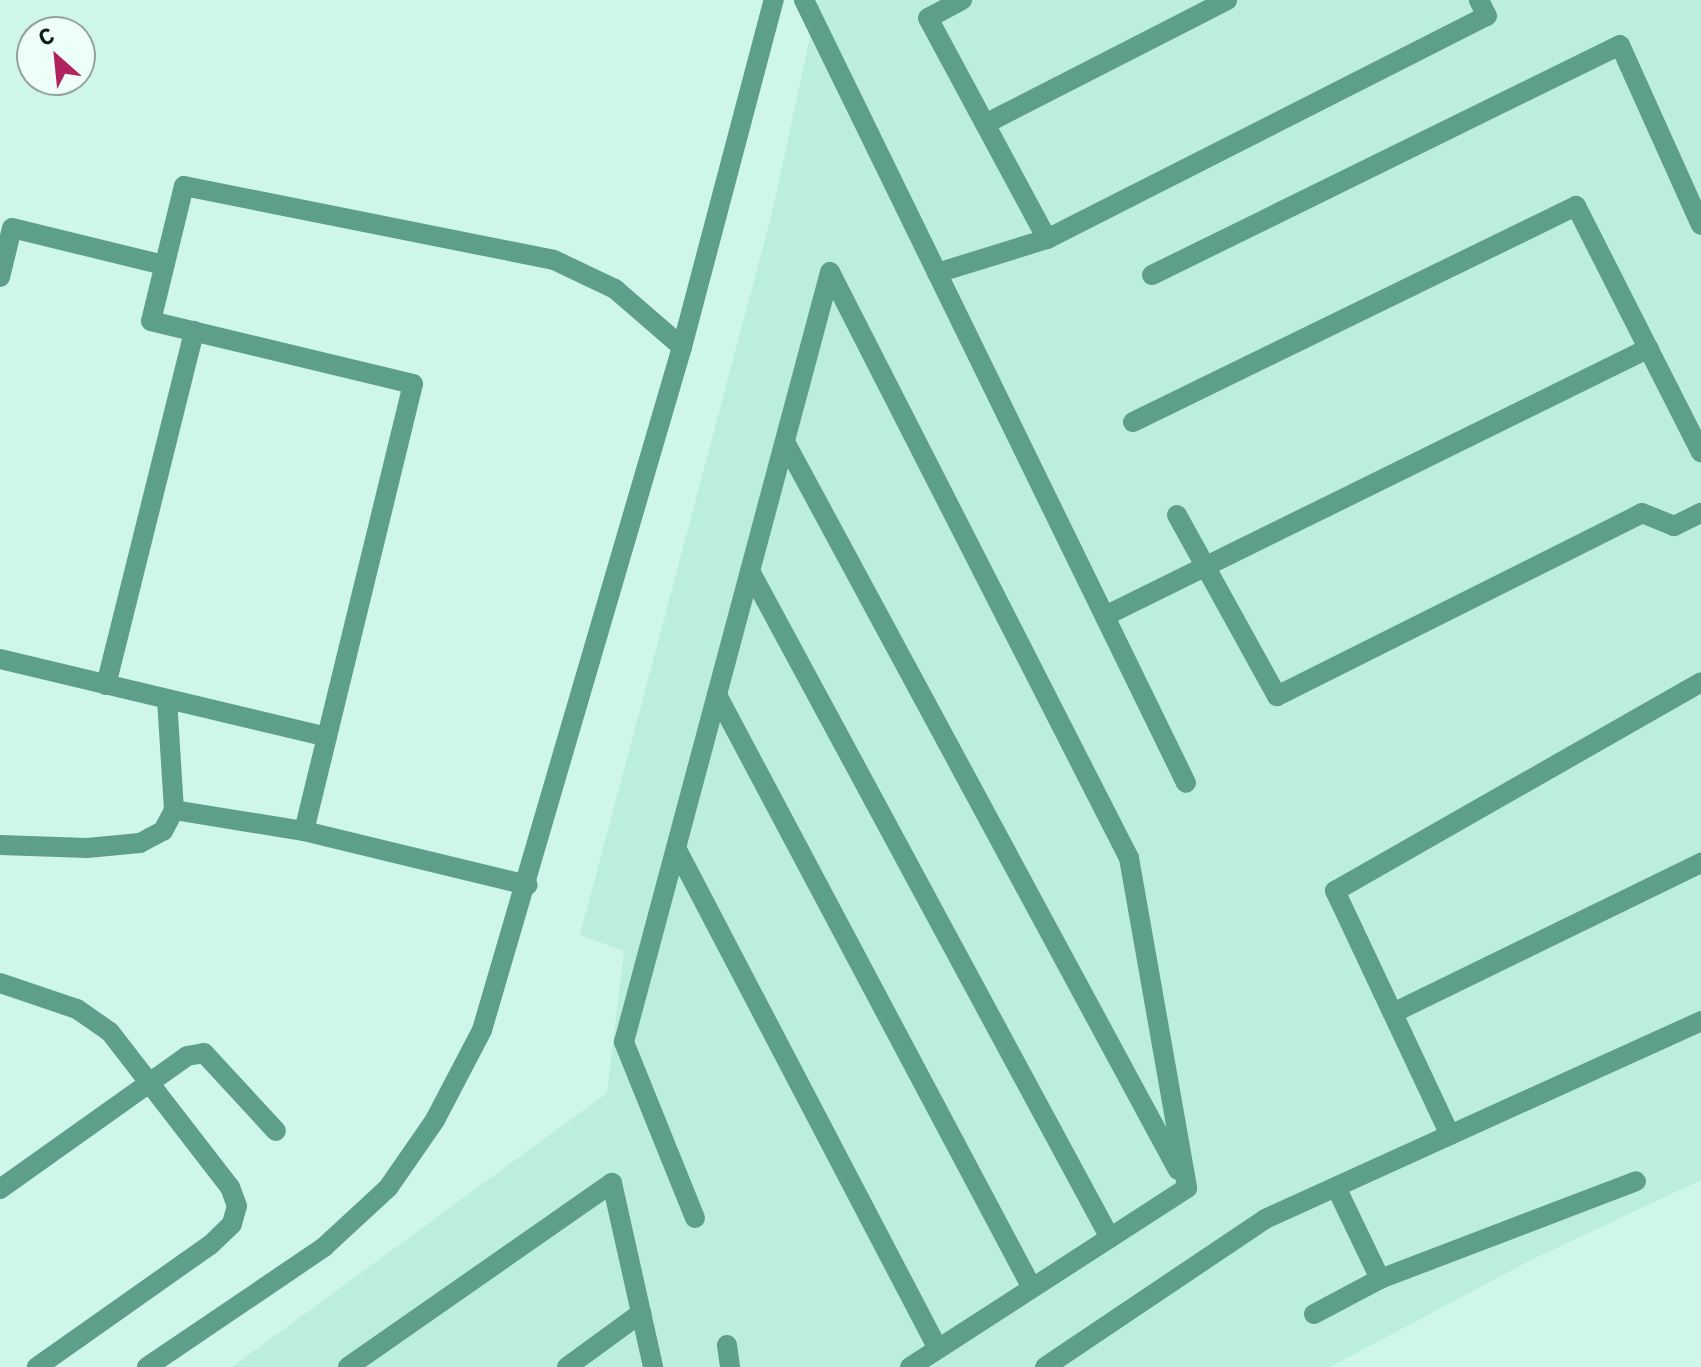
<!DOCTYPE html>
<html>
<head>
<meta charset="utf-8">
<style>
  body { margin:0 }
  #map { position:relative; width:1701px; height:1367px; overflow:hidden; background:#cef7e9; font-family:"IBM Plex Sans",sans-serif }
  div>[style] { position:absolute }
  .built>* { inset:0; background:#bceedd }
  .minor>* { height:20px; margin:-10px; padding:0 10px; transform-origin:10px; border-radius:10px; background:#5d9f8b }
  span { translate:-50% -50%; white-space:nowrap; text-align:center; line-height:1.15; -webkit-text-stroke:8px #eefef8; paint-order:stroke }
  .north { position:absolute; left:16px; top:16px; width:80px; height:80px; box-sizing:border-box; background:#eefef8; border:2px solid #94a39e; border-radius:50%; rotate:333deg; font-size:22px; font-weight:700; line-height:32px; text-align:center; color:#0c1b16 }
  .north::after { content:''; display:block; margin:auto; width:28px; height:36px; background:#b0235f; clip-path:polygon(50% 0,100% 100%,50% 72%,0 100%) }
</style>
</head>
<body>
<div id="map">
  <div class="built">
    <i style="clip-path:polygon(818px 0,1701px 0,1701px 1180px,1531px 1260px,1330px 1367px,232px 1367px,607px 1093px,624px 951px,580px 935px,772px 213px)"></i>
  </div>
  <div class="minor">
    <i style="left:804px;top:0;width:871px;rotate:63.99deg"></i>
    <i style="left:962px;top:0;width:38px;rotate:152deg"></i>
    <i style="left:928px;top:18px;width:251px;rotate:61.7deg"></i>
    <i style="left:985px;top:124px;width:272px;rotate:-27.1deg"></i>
    <i style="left:937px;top:273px;width:115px;rotate:-17.2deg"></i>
    <i style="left:1047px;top:239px;width:493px;rotate:-26.9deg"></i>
    <i style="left:1487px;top:16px;width:18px;rotate:-117deg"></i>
    <i style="left:1152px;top:275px;width:521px;rotate:-26.17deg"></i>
    <i style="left:1620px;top:45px;width:197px;rotate:65.8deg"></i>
    <i style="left:0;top:277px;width:50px;rotate:-76.2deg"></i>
    <i style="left:12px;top:228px;width:156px;rotate:13.7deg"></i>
    <i style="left:1133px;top:422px;width:493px;rotate:-26deg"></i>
    <i style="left:1576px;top:206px;width:276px;rotate:63.1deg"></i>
    <i style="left:785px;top:442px;width:827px;rotate:61.64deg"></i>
    <i style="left:1177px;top:515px;width:207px;rotate:61.1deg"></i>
    <i style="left:1277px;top:696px;width:408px;rotate:-26.6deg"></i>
    <i style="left:1642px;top:513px;width:35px;rotate:22deg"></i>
    <i style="left:1674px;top:526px;width:30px;rotate:-26deg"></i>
    <i style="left:750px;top:571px;width:758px;rotate:61.64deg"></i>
    <i style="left:1105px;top:616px;width:606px;rotate:-26.23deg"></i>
    <i style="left:0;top:659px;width:336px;rotate:13.4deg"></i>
    <i style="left:106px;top:685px;width:365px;rotate:-76deg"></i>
    <i style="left:717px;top:695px;width:671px;rotate:62.02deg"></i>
    <i style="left:167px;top:699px;width:111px;rotate:86.4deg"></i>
    <i style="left:174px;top:810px;width:132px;rotate:9.2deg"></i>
    <i style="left:304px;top:831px;width:230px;rotate:13.6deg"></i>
    <i style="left:304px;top:831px;width:460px;rotate:-76.3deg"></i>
    <i style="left:413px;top:384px;width:269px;rotate:-166.5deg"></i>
    <i style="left:151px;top:321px;width:139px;rotate:-76.3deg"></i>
    <i style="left:184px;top:186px;width:377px;rotate:11.3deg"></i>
    <i style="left:554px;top:260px;width:68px;rotate:25.4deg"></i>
    <i style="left:615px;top:289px;width:89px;rotate:40.9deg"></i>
    <i style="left:0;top:845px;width:87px;rotate:2deg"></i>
    <i style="left:87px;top:848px;width:53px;rotate:-5.4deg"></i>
    <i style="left:140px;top:843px;width:26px;rotate:-28deg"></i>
    <i style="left:163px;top:831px;width:24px;rotate:-62deg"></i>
    <i style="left:676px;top:848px;width:565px;rotate:62.39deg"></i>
    <i style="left:0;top:983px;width:81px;rotate:18.7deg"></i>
    <i style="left:77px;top:1009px;width:40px;rotate:34.9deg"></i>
    <i style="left:110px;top:1032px;width:196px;rotate:52.3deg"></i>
    <i style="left:230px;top:1187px;width:20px;rotate:70deg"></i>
    <i style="left:237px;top:1206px;width:19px;rotate:106deg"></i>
    <i style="left:232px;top:1224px;width:30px;rotate:136deg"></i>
    <i style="left:210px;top:1245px;width:212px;rotate:144.8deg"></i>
    <i style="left:1393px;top:1013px;width:343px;rotate:-26deg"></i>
    <i style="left:1450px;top:1135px;width:270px;rotate:-115.2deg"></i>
    <i style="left:1335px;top:891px;width:421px;rotate:-29.7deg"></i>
    <i style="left:1336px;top:1187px;width:102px;rotate:64.4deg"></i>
    <i style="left:0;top:1189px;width:229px;rotate:-35.4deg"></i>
    <i style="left:187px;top:1056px;width:17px;rotate:-10deg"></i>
    <i style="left:204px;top:1053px;width:106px;rotate:47.3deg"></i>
    <i style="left:695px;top:1218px;width:190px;rotate:-112deg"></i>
    <i style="left:624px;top:1042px;width:797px;rotate:-75.02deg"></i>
    <i style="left:830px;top:272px;width:658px;rotate:62.97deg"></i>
    <i style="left:1129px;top:858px;width:335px;rotate:80deg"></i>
    <i style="left:1187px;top:1188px;width:330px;rotate:147.1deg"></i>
    <i style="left:1314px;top:1314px;width:75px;rotate:-27.9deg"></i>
    <i style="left:1380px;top:1279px;width:274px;rotate:-20.9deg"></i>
    <i style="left:727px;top:1345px;width:22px;rotate:82deg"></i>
    <i style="left:147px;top:1367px;width:214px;rotate:-34.1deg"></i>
    <i style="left:324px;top:1247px;width:87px;rotate:-42.7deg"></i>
    <i style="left:388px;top:1188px;width:83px;rotate:-55.3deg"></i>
    <i style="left:435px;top:1120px;width:102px;rotate:-62.4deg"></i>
    <i style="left:482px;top:1030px;width:712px;rotate:-73.68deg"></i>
    <i style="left:682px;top:347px;width:359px;rotate:-75.2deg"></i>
    <i style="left:348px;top:1367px;width:322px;rotate:-34.9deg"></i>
    <i style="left:612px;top:1183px;width:189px;rotate:77.4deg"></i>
    <i style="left:567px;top:1367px;width:92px;rotate:-36.1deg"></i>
    <i style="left:1045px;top:1367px;width:265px;rotate:-33.9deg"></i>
    <i style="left:1265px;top:1219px;width:479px;rotate:-24.4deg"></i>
  </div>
  <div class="north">С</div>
</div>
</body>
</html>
